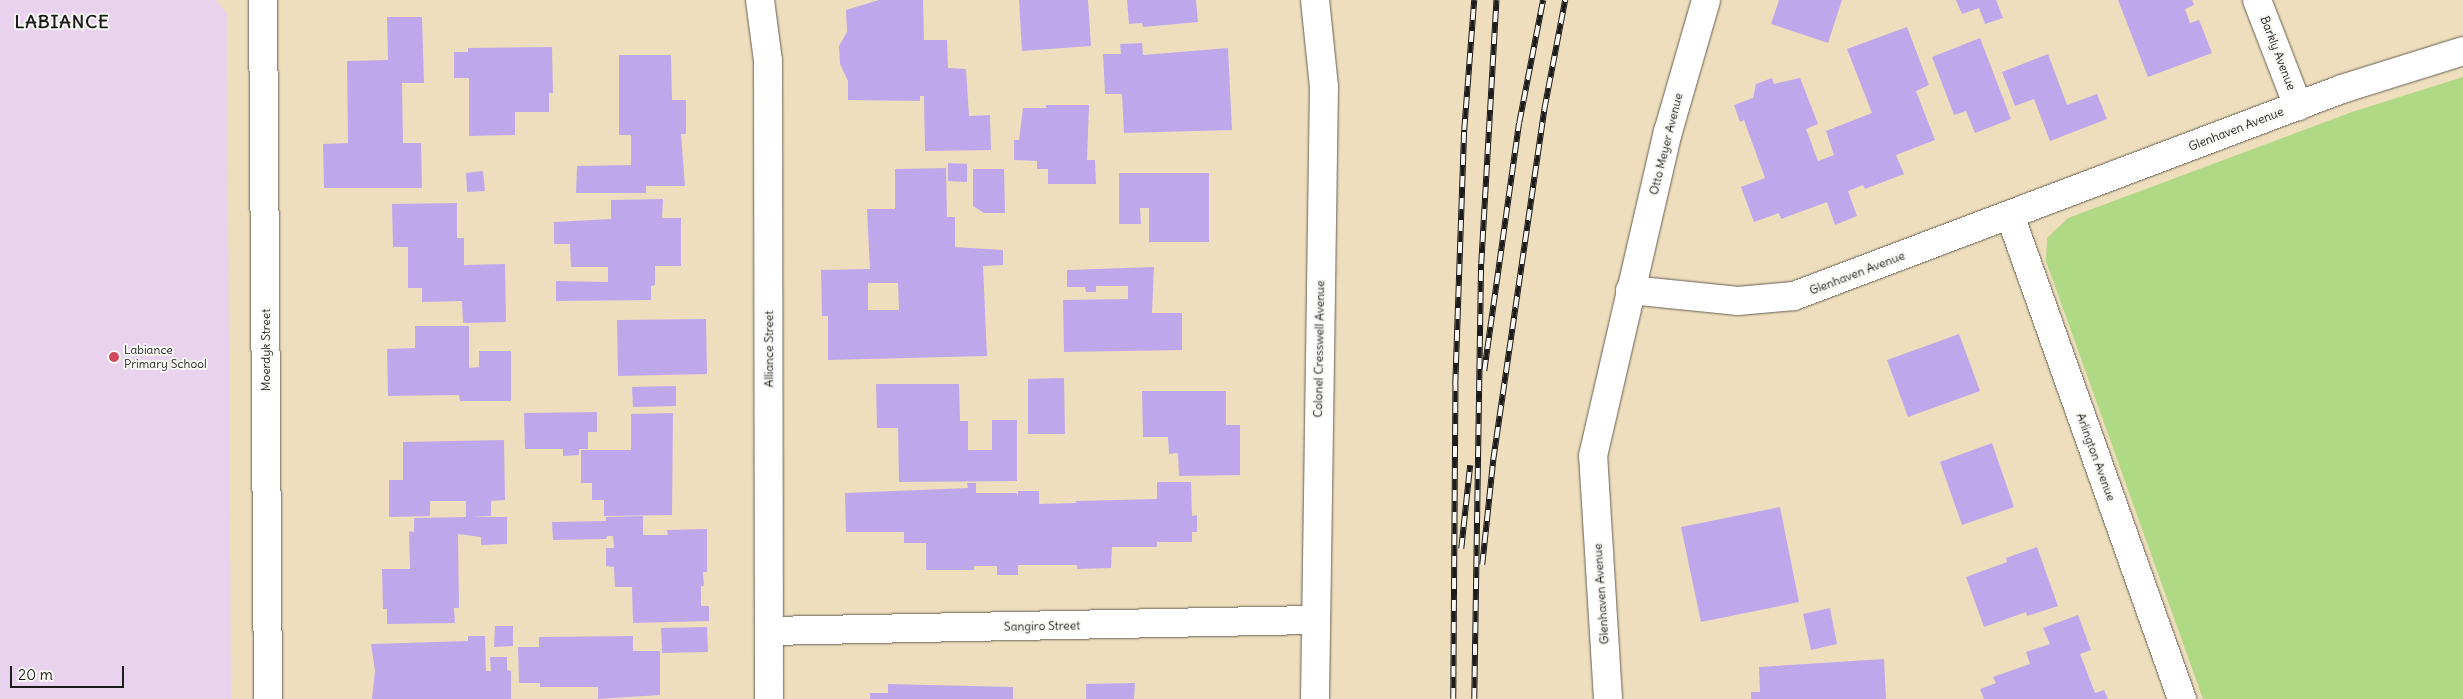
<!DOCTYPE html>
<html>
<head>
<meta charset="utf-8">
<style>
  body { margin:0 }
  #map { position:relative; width:2463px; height:699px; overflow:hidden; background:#efdebd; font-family:Delius,sans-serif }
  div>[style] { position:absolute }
  .built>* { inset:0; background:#e8d2ee }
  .green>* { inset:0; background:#afd984 }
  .building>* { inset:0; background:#bea8eb }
  .roads { filter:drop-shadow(0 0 1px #666054) drop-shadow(0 0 1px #666054) }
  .street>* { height:28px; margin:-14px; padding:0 14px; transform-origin:14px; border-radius:14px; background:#fff }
  .rail>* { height:5.5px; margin-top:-2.75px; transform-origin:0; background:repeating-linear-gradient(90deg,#f6f6f2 0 11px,#1c1c1c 0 22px); box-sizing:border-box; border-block:1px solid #1c1c1c }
  .dots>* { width:14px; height:14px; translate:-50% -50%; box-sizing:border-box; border:2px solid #f6f6f2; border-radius:50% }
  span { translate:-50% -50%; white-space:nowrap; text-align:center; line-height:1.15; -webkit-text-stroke:4px #f6f6f2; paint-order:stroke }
  .street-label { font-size:12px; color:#1c1c1c }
  .poi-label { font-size:12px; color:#1c1c1c }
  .left { translate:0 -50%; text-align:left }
  .district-label { font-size:18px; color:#1c1c1c; font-weight:700; letter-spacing:1px }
  .scale { position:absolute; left:10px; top:666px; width:114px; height:22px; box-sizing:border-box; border:2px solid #1c1c1c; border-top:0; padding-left:6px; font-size:15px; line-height:18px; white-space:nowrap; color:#1c1c1c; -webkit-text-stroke:4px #f6f6f2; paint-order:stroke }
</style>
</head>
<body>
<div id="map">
  <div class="built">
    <i style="clip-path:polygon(0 0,216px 0,227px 14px,231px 699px,0 699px)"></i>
  </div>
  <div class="green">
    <i style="clip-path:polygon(2463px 77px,2463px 699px,2203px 699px,2046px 261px,2047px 238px,2068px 218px,2352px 112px)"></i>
  </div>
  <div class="building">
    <i style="clip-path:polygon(879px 0,923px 0,924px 40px,947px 40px,948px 68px,966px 69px,969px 116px,990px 115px,991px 150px,925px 151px,924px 96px,920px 96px,920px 101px,848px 100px,848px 81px,840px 64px,839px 46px,847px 32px,846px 10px)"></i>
    <i style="clip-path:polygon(1019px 0,1088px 0,1091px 46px,1022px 51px)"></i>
    <i style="clip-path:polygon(1127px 0,1196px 0,1198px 22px,1143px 27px,1142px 23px,1129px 24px)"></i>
    <i style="clip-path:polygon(1779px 0,1842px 0,1828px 43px,1771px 24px)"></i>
    <i style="clip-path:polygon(1956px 0,1996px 0,2003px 18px,1985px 24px,1979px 8px,1962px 14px)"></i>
    <i style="clip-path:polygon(2118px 0,2192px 0,2194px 5px,2185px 9px,2190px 23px,2199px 20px,2212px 53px,2148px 77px)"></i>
    <i style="clip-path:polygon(387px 17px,422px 17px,424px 83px,402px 83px,403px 143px,421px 143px,422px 188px,324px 188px,323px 144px,348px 143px,347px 61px,388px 60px)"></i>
    <i style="clip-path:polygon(1907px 27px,1929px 85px,1916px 91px,1935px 140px,1896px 155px,1904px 174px,1865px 189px,1863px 185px,1848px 191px,1857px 216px,1835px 225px,1827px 202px,1781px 219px,1779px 213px,1754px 222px,1741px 187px,1765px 178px,1744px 120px,1740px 122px,1734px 105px,1753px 98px,1756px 84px,1772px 78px,1774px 84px,1800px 78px,1818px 124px,1806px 129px,1818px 161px,1834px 155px,1826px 131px,1872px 113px,1847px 49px)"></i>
    <i style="clip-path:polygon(1980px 38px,2011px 119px,1975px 133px,1966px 111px,1954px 115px,1932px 57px)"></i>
    <i style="clip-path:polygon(1142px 43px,1143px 55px,1228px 48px,1232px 130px,1124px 133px,1122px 94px,1105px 94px,1103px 54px,1121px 54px,1120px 44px)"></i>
    <i style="clip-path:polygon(552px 47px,553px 93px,549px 93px,549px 112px,515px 112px,515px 135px,469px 136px,469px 78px,454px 78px,454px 52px,468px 52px,468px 48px)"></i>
    <i style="clip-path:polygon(2048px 54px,2067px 105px,2097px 94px,2107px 119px,2050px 141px,2034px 99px,2015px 106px,2002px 72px)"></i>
    <i style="clip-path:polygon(619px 55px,671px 55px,672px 100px,686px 100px,686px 134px,681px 134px,685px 186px,646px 186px,646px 193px,576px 193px,577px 166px,631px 165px,631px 135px,619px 135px)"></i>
    <i style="clip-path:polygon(1046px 105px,1089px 105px,1087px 160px,1095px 160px,1096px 184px,1048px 184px,1048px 169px,1037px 169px,1037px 161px,1014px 160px,1014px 140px,1019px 140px,1023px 108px,1046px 108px)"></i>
    <i style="clip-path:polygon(948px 163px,967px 164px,967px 182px,948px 181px)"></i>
    <i style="clip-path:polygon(evenodd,946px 168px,947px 217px,955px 217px,955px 247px,1003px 250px,1003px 265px,983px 266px,987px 356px,828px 360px,828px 316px,822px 316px,821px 270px,870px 269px,867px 209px,895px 209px,895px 169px,946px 168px,868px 283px,898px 283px,899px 310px,868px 310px,868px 283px)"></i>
    <i style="clip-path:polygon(973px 169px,1004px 169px,1005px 213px,984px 213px,973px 206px)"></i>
    <i style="clip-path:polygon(483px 171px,485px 191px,467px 192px,466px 173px)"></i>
    <i style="clip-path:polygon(1119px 173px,1209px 173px,1209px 242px,1149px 242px,1149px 208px,1140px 208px,1141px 224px,1119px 224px)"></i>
    <i style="clip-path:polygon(663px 199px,662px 218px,681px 218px,681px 266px,655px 266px,655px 285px,651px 286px,651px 300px,556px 301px,556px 281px,608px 282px,608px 267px,571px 267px,570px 244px,554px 244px,554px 222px,611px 219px,611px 200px)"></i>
    <i style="clip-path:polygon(457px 203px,457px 238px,464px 238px,464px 265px,505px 264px,506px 322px,463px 323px,462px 301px,422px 302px,422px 288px,408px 288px,408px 247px,393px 247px,392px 204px)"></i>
    <i style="clip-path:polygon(1154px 267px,1152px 313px,1182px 313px,1182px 350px,1064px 352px,1063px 300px,1128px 299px,1128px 286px,1096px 286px,1096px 292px,1086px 292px,1085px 287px,1067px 287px,1067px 270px)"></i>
    <i style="clip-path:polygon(706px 319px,707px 374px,618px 376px,617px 320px)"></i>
    <i style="clip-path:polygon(415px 326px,469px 326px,469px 368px,479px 367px,479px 351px,511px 351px,511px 401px,460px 401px,459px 395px,388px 396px,387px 349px,415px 348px)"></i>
    <i style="clip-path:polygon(1959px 334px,1980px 391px,1908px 417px,1887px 360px)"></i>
    <i style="clip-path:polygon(1064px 378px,1065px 434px,1028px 434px,1028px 379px)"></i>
    <i style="clip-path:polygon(876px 384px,959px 384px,960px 421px,968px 421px,968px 450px,992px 450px,992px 420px,1017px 420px,1017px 481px,899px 482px,898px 428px,877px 428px)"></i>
    <i style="clip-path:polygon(676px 386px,676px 406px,633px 407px,632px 387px)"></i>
    <i style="clip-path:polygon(1142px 391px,1226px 391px,1226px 425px,1240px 425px,1240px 475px,1179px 476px,1178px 453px,1169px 454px,1168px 437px,1143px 437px)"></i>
    <i style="clip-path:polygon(597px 412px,597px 432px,588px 432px,588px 449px,579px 449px,579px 455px,563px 456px,563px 449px,525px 449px,524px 413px)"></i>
    <i style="clip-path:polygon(673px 413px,672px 515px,604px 516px,604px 500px,592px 500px,592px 483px,581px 483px,581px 450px,631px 450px,631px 414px)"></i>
    <i style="clip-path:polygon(504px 440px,505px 500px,491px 501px,491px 516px,472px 517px,507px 517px,507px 544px,481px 545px,481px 537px,458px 534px,459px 608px,454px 608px,455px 623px,387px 624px,387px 609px,383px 609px,382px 569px,410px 569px,409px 531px,414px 532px,414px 518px,466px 517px,466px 501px,430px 501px,430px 516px,389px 517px,389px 480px,403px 480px,403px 442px)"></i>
    <i style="clip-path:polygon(1992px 443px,2014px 507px,1962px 525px,1940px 462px)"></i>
    <i style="clip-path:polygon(1157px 482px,1191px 482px,1192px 516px,1197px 515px,1197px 532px,1192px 532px,1192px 542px,1157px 542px,1157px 547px,1112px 547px,1111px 568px,1077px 569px,1077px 565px,1018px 565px,1018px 575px,997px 575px,997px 566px,974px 566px,974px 570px,926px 570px,926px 543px,904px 543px,904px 532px,846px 532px,845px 493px,968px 488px,967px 483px,976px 483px,976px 493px,1017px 493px,1018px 498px,1018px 491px,1039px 491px,1039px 504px,1076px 503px,1076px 501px,1157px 499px)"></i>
    <i style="clip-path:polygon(1780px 507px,1799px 602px,1701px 622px,1681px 527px)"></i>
    <i style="clip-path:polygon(643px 516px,643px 535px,668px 535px,667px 530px,707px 529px,707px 572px,703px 572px,704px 586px,701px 586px,701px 606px,709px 606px,709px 621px,633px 623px,632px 587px,615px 587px,614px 567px,606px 566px,606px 548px,614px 548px,613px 536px,607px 536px,606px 539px,553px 540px,552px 522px,606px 521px,606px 517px)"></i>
    <i style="clip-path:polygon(2037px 547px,2058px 606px,2027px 616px,2026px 612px,1984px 627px,1966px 577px,2007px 562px,2006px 558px)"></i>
    <i style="clip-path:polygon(1830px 608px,1837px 644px,1811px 650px,1803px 614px)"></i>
    <i style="clip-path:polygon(2078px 615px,2091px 650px,2080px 654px,2095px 693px,2104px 690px,2108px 699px,1984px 699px,1980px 689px,1996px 683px,1993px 677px,2030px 664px,2026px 652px,2050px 644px,2043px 628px)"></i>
    <i style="clip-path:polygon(495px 626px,513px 626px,513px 646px,494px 647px)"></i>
    <i style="clip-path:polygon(707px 627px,708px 652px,662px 653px,661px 628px)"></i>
    <i style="clip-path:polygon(468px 636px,485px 636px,486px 671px,491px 671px,490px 657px,507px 657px,507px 670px,511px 671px,511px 699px,372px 699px,375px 671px,371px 644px,468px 641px)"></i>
    <i style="clip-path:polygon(633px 636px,633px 651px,660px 651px,660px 695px,598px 699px,598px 687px,540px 687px,540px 683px,519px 683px,518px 647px,539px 647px,539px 637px)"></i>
    <i style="clip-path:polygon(1884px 659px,1886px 699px,1751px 699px,1751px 692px,1760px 692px,1759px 667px)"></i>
    <i style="clip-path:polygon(1135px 683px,1134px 699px,1086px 699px,1086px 684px)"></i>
    <i style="clip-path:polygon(888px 684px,1013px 687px,1013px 699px,870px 699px,870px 693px,888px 693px)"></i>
  </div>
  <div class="roads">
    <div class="street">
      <i style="left:263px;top:0;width:699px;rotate:89.59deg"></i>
      <i style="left:760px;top:0;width:62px;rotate:82.5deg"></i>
      <i style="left:768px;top:61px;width:638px;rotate:89.91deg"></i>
      <i style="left:2257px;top:0;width:114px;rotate:68.9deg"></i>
      <i style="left:2010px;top:215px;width:514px;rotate:70.44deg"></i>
      <i style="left:1630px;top:290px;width:109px;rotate:5.8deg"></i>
      <i style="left:1738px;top:301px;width:56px;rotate:-5.1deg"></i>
      <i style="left:1794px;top:296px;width:586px;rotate:-20.69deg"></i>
      <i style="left:2342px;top:89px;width:127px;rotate:-17.4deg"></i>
      <i style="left:769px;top:631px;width:545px;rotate:-1.16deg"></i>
      <i style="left:1315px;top:699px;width:612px;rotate:-89.16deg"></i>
      <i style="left:1324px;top:87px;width:87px;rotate:-95.9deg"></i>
      <i style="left:1608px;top:699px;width:243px;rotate:-93.5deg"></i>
      <i style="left:1593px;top:456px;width:333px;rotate:-77deg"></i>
      <i style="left:1668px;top:132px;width:137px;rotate:-73.9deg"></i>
    </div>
  </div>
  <div class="rail">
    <i style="left:1484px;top:371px;width:250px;rotate:-82deg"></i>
    <i style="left:1519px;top:123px;width:125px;rotate:-79deg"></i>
    <i style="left:1461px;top:549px;width:84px;rotate:-83.9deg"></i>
    <i style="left:1482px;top:565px;width:106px;rotate:-84deg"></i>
    <i style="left:1493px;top:460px;width:354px;rotate:-81.7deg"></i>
    <i style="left:1544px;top:110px;width:112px;rotate:-79.2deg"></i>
    <i style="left:1453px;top:699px;width:314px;rotate:-89.6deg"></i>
    <i style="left:1455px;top:385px;width:255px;rotate:-88deg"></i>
    <i style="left:1464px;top:130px;width:130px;rotate:-85.6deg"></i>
    <i style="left:1474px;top:699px;width:435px;rotate:-89.1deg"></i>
    <i style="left:1481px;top:264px;width:264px;rotate:-86.7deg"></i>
  </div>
  <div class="dots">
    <i style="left:114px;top:357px;background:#d1495b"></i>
  </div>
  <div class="street-label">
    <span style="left:2278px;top:53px;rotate:69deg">Barkly Avenue</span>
    <span style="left:2236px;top:129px;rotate:-21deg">Glenhaven Avenue</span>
    <span style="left:1666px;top:144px;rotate:-76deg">Otto Meyer Avenue</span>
    <span style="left:1857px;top:273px;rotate:-21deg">Glenhaven Avenue</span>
    <span style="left:769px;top:349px;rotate:-90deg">Alliance Street</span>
    <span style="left:1319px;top:349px;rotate:-89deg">Colonel Cresswell Avenue</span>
    <span style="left:266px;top:350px;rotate:-90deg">Moerdyk Street</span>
    <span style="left:2096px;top:457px;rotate:70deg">Arlington Avenue</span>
    <span style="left:1601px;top:594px;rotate:-94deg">Glenhaven Avenue</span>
    <span style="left:1042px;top:626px;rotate:-1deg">Sangiro Street</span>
  </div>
  <div class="poi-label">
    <span class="left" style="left:124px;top:357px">Labiance<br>Primary School</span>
  </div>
  <div class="district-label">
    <span style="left:62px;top:22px">LABIANCE</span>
  </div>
  <div class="scale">20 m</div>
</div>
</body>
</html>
